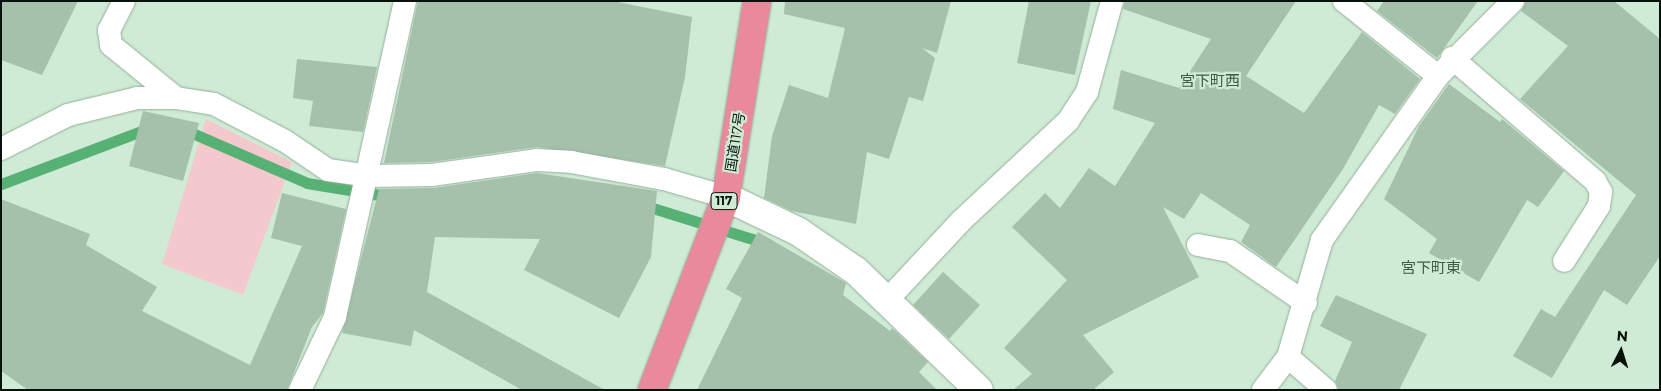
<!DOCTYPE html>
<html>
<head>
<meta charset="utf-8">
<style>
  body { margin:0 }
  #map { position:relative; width:1661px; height:391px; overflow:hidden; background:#cfebd5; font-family:Montserrat,"Noto Sans JP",sans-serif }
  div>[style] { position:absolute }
  .green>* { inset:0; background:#f3c9cd }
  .stream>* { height:11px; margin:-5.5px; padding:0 5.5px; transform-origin:5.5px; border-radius:5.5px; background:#57b174 }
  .building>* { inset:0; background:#a5c0ab }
  .roads { filter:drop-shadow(0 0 1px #94af9a) drop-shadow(0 0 1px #94af9a) }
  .service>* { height:22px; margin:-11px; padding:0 11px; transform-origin:11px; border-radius:11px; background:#fff }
  .minor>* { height:28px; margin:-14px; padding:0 14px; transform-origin:14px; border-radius:14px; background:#fff }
  .trunk>* { height:28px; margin:-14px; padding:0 14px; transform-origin:14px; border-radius:14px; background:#e88a9b }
  span { translate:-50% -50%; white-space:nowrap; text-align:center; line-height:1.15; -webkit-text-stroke:4.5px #cfebd5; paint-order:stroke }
  .shield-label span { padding:1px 4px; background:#cfebd5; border:1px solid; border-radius:4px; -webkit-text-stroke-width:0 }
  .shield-label { font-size:12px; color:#08120a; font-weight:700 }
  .street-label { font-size:14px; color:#08120a }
  .neighbourhood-label { font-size:15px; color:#415a47 }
  .frame { position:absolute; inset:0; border:2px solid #08120a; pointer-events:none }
  .north { position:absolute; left:1596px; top:326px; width:50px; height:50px; -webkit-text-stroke:4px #cfebd5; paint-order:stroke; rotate:5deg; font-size:14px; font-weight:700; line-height:20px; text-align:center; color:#08120a }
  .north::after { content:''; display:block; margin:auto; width:18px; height:22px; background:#08120a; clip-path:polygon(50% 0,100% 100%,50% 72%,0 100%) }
</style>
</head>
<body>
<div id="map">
  <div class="green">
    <i style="clip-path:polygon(206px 119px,292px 162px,243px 295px,162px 264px)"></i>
  </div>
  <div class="stream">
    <i style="left:183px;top:129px;width:135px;rotate:23.5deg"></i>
    <i style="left:307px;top:183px;width:86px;rotate:9.4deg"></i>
    <i style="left:1px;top:184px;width:161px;rotate:-20.7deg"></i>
    <i style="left:643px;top:205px;width:131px;rotate:17.3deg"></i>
  </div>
  <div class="building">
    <i style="clip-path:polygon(1px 1px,78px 1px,42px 75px,1px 60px)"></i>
    <i style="clip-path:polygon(418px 1px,613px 1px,692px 17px,685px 77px,665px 166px,537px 147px,431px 162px,384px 163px)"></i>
    <i style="clip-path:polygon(785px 1px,951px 1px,937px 53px,922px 48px,935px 58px,923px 101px,909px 97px,889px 159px,867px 152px,856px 224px,792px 211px,764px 198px,772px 136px,789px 85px,828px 98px,845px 28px,784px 14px)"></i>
    <i style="clip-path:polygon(1029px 1px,1091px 1px,1075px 75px,1017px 63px)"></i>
    <i style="clip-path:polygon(1125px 1px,1296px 1px,1246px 76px,1304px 113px,1362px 32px,1420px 79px,1395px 114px,1379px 105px,1343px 169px,1276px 267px,1241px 242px,1250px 225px,1201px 193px,1184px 219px,1163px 207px,1199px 277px,1083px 335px,1114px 372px,1093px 390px,1013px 390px,1032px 374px,1004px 348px,1067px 280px,1012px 227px,1045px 193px,1060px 208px,1089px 168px,1115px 186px,1155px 123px,1113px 109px,1121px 70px,1179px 88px,1211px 39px,1123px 9px)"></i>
    <i style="clip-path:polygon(1384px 1px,1478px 1px,1437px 58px,1377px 11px)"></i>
    <i style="clip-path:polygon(1526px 1px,1614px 1px,1660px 39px,1660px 256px,1627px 305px,1604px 290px,1552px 378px,1513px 356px,1541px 309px,1555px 317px,1636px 195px,1520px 99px,1568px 46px,1521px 11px)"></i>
    <i style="clip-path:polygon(297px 59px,377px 67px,363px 132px,309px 126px,313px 101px,293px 98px)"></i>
    <i style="clip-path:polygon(1449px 84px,1500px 122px,1502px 119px,1564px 171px,1538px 207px,1527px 200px,1479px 282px,1429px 253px,1437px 239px,1384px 199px,1419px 126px)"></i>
    <i style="clip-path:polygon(143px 111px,199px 123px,183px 181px,129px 166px)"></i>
    <i style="clip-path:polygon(537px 173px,657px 191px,651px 257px,619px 318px,524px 270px,540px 239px,435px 237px,427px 292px,605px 390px,522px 390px,414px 330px,411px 346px,342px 333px,379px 189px,434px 188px)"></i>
    <i style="clip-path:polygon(282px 193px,346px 209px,323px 313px,312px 327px,287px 390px,28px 390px,1px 371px,1px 199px,90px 234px,86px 245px,157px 287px,142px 311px,250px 365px,302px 246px,271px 238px)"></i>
    <i style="clip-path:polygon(758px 232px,846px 283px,843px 295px,890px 331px,892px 328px,928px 362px,919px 372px,937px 390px,697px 390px,742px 298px,726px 289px)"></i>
    <i style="clip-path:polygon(943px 272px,980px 305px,949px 339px,913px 305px)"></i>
    <i style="clip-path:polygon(1336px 295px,1427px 334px,1399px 390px,1339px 390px,1335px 381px,1352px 342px,1320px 326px)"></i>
  </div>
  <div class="roads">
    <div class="service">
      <i style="left:124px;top:1px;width:33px;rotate:117deg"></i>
      <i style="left:109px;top:30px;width:15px;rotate:82deg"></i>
      <i style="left:111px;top:45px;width:84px;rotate:39.2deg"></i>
      <i style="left:1344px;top:1px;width:120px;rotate:38.6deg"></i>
      <i style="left:1452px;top:58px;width:189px;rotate:40.7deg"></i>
      <i style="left:1595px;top:181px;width:13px;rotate:61deg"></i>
      <i style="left:1601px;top:192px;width:14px;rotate:98deg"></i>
      <i style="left:1599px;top:206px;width:65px;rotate:122.5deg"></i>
      <i style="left:1px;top:149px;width:75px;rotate:-26.9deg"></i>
      <i style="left:68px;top:115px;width:71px;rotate:-13.8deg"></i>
      <i style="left:137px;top:98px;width:39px"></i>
      <i style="left:176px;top:98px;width:38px;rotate:9deg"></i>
      <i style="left:214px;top:104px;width:80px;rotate:27.5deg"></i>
      <i style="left:285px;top:141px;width:52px;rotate:34deg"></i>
      <i style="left:328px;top:170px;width:41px;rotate:8.3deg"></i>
      <i style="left:369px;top:176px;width:63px;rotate:-0.9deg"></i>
      <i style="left:432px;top:175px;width:105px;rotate:-8.2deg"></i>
      <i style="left:536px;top:160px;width:35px;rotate:3deg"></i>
      <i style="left:571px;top:162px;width:95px;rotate:10.4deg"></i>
      <i style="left:664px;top:179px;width:65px;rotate:16.2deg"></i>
      <i style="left:1198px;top:245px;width:33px;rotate:11deg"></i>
      <i style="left:1230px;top:251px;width:92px;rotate:34.4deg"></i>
      <i style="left:889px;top:298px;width:107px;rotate:-46.9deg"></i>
      <i style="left:962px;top:220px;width:145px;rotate:-43deg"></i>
      <i style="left:1068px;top:121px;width:35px;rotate:-57deg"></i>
      <i style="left:1087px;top:92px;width:94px;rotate:-74.6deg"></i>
      <i style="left:1288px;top:357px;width:50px;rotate:41deg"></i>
      <i style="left:300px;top:390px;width:81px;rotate:-64.4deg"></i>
      <i style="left:335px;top:317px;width:324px;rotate:-77.5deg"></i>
      <i style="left:1263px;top:390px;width:41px;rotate:-52.9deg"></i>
      <i style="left:1288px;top:357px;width:122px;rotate:-73.8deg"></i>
      <i style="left:1322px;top:240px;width:201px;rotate:-54.7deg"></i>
      <i style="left:1438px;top:76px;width:106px;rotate:-45deg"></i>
    </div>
    <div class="minor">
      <i style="left:726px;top:197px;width:81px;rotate:25.6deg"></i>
      <i style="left:799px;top:232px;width:69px;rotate:34.4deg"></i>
      <i style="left:856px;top:271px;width:171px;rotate:44.1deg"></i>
    </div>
    <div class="trunk">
      <i style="left:652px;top:390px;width:207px;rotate:-69deg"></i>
      <i style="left:726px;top:197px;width:198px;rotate:-81deg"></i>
    </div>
  </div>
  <div class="shield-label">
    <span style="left:724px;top:201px">117</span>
  </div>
  <div class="street-label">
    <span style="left:735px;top:142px;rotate:-81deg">国道117号</span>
  </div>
  <div class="neighbourhood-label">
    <span style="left:1210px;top:81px">宮下町西</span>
    <span style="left:1431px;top:268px">宮下町東</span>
  </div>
  <div class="frame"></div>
  <div class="north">N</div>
</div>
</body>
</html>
